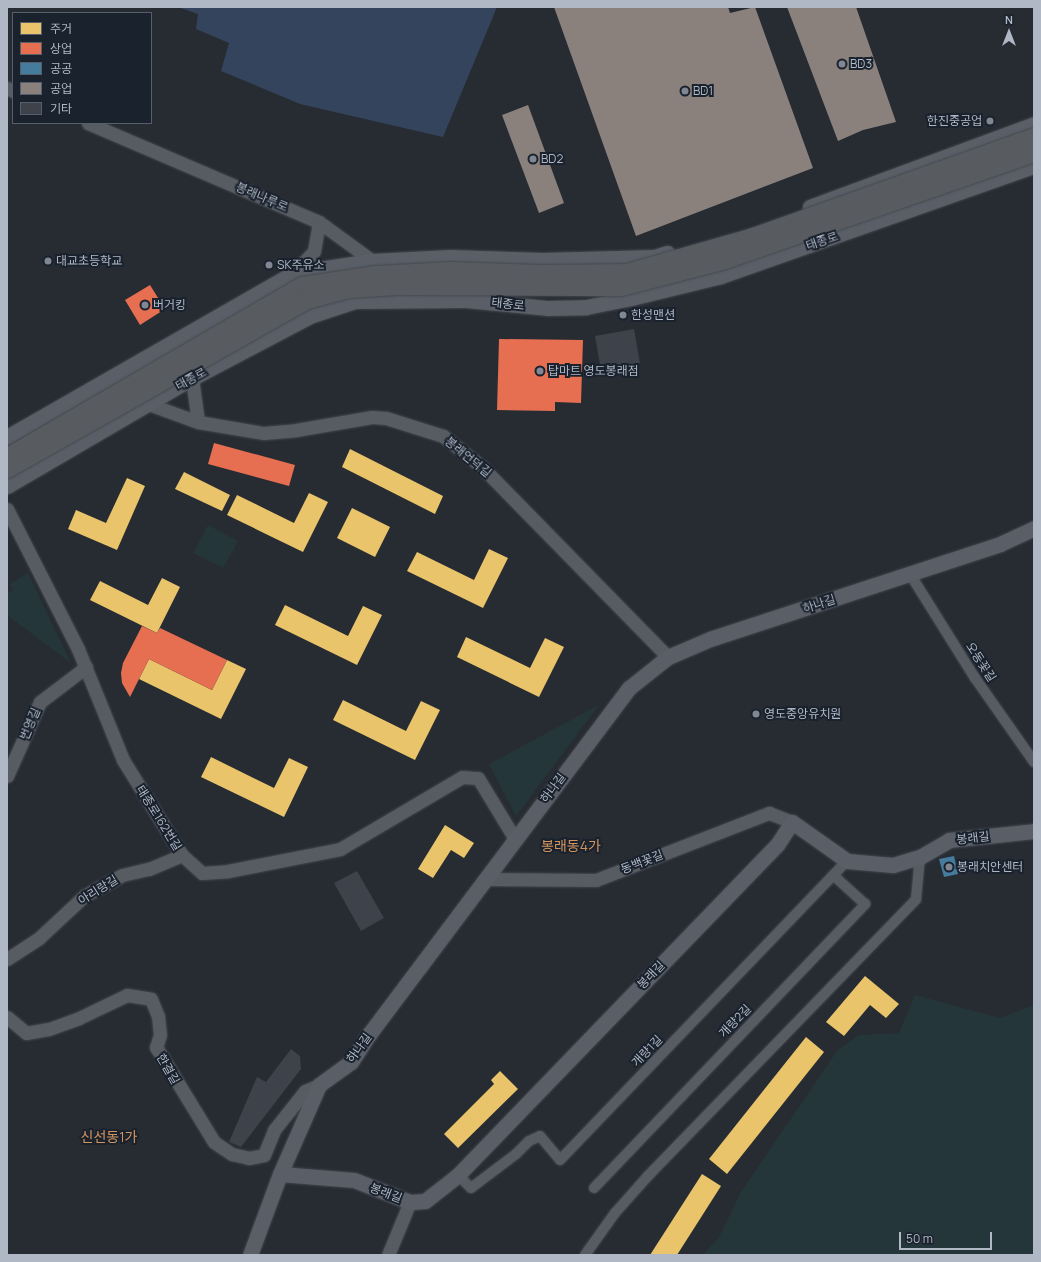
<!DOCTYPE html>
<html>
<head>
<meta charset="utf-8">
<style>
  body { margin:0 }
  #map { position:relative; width:1041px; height:1262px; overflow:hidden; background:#272c33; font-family:Manrope,"Noto Sans KR",sans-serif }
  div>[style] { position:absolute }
  .green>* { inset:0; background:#243639 }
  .water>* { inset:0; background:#34445d }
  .homes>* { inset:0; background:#e9c46a }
  .shops>* { inset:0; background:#e76f51 }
  .public>* { inset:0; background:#457b9d }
  .industry>* { inset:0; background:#8a817c }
  .building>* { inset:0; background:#3e424a }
  .roads { filter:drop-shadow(0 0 1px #43474d) drop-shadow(0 0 1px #43474d) }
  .minor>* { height:10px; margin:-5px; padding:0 5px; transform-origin:5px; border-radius:5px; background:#575b62 }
  .tertiary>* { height:13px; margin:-6.5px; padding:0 6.5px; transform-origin:6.5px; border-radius:6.5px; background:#575b62 }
  .secondary>* { height:15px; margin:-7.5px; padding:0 7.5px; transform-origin:7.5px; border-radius:7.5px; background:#5a5f67 }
  .bridges { filter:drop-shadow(0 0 1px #44484f) drop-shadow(0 0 1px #44484f) }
  .trunk-bridge>* { height:17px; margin:-8.5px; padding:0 8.5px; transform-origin:8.5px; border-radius:8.5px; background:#585b60 }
  .dots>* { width:11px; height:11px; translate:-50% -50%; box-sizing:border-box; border:2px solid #1a222e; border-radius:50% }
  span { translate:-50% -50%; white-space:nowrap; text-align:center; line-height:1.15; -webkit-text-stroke:4px #1a222e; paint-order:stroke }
  .poi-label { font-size:12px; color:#b0b8c6 }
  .left { translate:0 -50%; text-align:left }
  .right { translate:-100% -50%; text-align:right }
  .street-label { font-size:12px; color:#b0b8c6 }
  .quarter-label { font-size:14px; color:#d3955e }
  .frame { position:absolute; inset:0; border:8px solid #b0b8c6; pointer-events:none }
  .legend { position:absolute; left:12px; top:12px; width:140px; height:112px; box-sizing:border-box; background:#1a222e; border:1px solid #565e6b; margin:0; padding:5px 7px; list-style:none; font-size:12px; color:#b0b8c6 }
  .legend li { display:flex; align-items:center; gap:8px; height:20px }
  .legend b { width:20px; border:1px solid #565e6b }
  .north { position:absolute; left:989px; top:12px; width:40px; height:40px; -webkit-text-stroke:3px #1a222e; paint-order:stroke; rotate:0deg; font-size:11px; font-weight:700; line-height:16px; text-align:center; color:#b0b8c6 }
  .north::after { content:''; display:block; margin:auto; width:14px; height:18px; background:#b0b8c6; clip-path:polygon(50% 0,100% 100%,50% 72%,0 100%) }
  .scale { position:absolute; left:899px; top:1232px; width:93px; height:18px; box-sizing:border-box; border:2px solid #b0b8c6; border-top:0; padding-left:5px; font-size:12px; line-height:14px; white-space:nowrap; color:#b0b8c6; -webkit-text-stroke:3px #1a222e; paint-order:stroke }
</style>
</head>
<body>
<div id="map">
  <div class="green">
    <i style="clip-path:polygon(208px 525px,238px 541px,223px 568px,193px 553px)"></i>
    <i style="clip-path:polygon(28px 573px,71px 663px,7px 615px,7px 594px,13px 590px,10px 584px)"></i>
    <i style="clip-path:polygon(599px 705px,516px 816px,489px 764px)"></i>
    <i style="clip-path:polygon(915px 995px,1000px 1018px,1034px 1005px,1034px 1255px,703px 1255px,719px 1237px,741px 1192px,837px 1051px,859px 1035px,899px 1033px)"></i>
  </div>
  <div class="water">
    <i style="clip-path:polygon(178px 7px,497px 7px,443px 137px,300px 104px,221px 71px,229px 43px,196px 29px,198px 14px)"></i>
  </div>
  <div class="homes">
    <i style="clip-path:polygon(350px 449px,443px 496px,435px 514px,342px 467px)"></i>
    <i style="clip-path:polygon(184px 472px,230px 495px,222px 511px,175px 489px)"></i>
    <i style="clip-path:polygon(127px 478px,145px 486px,117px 550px,68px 529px,76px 510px,106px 523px)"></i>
    <i style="clip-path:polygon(309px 493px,328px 502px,303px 552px,227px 515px,237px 495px,294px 523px)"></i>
    <i style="clip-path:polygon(352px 508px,390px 527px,375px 557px,337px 538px)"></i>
    <i style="clip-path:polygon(489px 549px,508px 558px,483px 608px,407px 571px,417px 552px,474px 580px)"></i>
    <i style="clip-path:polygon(162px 578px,180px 587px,157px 633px,90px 600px,100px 581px,148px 605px)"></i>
    <i style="clip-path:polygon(285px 605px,348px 636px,363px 606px,382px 615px,357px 665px,275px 625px)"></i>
    <i style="clip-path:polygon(466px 637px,530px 668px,545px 638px,564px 647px,539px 697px,457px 657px)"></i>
    <i style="clip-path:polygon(149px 659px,212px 690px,227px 660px,246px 669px,221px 719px,139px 679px)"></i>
    <i style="clip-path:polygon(343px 700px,406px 731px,421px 701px,440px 710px,415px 760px,333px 720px)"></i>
    <i style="clip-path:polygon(211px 757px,274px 788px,289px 758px,308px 767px,284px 817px,201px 777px)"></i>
    <i style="clip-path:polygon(445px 825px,474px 843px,464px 858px,451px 850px,433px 878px,418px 869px)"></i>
    <i style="clip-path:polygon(865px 976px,899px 1004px,886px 1018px,870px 1005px,844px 1036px,826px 1022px)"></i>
    <i style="clip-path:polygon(806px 1037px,824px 1052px,727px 1174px,709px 1159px)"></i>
    <i style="clip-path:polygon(500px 1071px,518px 1089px,458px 1148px,444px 1134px,494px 1084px,491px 1080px)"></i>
    <i style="clip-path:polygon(702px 1174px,721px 1186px,677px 1255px,650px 1255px)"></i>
  </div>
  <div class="shops">
    <i style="clip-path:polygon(150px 285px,165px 309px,140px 325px,125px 300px)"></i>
    <i style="clip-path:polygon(499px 339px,583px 340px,581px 403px,555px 402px,555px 411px,497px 410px)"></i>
    <i style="clip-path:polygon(214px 443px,295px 465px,289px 486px,208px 464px)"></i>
    <i style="clip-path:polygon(142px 626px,157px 633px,160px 628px,227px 660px,212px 690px,149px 659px,130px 697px,122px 683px,121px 673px,123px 663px)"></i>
  </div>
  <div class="public">
    <i style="clip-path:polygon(954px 856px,958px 874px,944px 877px,939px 859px)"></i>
  </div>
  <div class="industry">
    <i style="clip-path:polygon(554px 7px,728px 7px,730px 13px,755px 7px,813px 168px,636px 236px)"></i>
    <i style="clip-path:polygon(787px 7px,856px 7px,896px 122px,863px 130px,838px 141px)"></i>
    <i style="clip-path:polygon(528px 105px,564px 203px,539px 213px,502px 115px)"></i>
  </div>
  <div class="building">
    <i style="clip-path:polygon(634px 329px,640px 363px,601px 370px,595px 336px)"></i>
    <i style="clip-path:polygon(357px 871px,384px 918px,361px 931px,334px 883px)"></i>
    <i style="clip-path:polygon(291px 1049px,300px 1056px,301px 1069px,241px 1147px,229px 1142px,257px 1077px,266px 1082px)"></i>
  </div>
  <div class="roads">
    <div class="minor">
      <i style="left:910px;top:574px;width:123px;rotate:58deg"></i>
      <i style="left:975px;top:678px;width:103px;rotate:54.9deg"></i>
      <i style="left:458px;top:1175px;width:18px;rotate:45deg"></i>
      <i style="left:471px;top:1188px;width:56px;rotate:-37.1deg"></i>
      <i style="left:516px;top:1154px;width:18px;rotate:-45deg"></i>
      <i style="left:529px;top:1141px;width:12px;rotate:-24deg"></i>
      <i style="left:540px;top:1136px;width:31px;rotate:50deg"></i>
      <i style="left:560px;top:1160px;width:414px;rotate:-46.2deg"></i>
      <i style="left:594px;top:1188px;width:393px;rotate:-46.3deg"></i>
      <i style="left:865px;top:904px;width:43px;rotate:-137.8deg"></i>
      <i style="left:585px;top:1255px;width:52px;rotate:-54.5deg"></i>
      <i style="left:615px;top:1213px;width:50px;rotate:-48.3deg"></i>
      <i style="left:648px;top:1176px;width:385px;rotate:-45.9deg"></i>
      <i style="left:916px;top:899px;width:42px;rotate:-84.6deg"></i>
    </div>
    <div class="tertiary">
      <i style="left:7px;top:88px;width:7px;rotate:27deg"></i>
      <i style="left:88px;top:123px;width:251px;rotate:23.2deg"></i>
      <i style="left:319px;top:222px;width:73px;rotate:36.1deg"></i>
      <i style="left:293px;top:273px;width:30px;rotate:-46deg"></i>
      <i style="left:314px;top:251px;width:29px;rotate:-80deg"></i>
      <i style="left:192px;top:378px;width:44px;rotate:82.2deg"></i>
      <i style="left:140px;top:401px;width:62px;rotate:19.9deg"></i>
      <i style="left:198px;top:422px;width:67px;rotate:9.5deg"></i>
      <i style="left:264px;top:433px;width:32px;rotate:-5deg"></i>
      <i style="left:296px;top:430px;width:77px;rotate:-9.7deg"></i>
      <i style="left:372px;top:417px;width:14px;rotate:4deg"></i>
      <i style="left:386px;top:418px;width:60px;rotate:17.5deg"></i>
      <i style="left:443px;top:436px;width:50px;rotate:38.5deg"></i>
      <i style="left:482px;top:467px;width:266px;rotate:45.6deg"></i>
      <i style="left:7px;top:509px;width:157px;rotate:63.1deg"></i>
      <i style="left:78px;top:649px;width:120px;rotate:67.9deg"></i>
      <i style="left:123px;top:760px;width:112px;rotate:58.2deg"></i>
      <i style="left:182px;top:855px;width:27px;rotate:42deg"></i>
      <i style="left:202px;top:873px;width:26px;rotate:-4deg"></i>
      <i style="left:228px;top:871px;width:114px;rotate:-11.1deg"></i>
      <i style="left:340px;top:849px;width:142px;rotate:-30.5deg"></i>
      <i style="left:462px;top:777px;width:16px;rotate:4deg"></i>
      <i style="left:478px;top:778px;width:71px;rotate:58.8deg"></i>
      <i style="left:7px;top:776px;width:81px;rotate:-66deg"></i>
      <i style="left:40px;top:702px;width:58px;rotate:-37.3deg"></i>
      <i style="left:485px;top:879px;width:111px;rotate:0.5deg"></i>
      <i style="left:596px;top:880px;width:186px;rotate:-21.2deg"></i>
      <i style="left:769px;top:813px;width:25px;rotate:21deg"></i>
      <i style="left:7px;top:959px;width:38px;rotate:-33deg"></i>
      <i style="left:39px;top:938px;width:62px;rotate:-43deg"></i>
      <i style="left:84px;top:896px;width:43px;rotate:-28.9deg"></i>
      <i style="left:122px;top:875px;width:28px;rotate:-13deg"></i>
      <i style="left:149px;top:869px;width:36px;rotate:-23deg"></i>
      <i style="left:7px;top:1017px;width:25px;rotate:40deg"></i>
      <i style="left:26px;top:1033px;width:23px;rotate:-10deg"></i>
      <i style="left:49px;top:1029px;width:32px;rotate:-20deg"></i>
      <i style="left:79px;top:1018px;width:53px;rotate:-25.6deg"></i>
      <i style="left:127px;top:995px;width:24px;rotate:9deg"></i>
      <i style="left:151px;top:999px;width:18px;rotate:68deg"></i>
      <i style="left:158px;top:1016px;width:19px;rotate:84deg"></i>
      <i style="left:160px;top:1035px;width:13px;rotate:108deg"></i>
      <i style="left:156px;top:1047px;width:111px;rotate:58.6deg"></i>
      <i style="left:214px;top:1142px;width:22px;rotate:34deg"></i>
      <i style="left:232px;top:1154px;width:17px;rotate:13deg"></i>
      <i style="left:249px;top:1158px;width:15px;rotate:-11deg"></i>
      <i style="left:264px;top:1155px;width:27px;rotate:-68deg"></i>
      <i style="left:274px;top:1130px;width:50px;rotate:-51.5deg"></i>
      <i style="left:305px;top:1091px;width:15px;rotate:-23deg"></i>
      <i style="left:388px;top:1255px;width:57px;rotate:-67.5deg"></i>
    </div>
    <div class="secondary">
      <i style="left:810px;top:207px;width:239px;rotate:-20.3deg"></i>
      <i style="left:7px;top:437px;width:330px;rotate:-29.8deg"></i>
      <i style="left:293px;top:273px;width:80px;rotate:-8.6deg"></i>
      <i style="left:372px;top:261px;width:78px;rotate:-2.9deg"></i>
      <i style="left:450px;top:257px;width:92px;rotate:1.9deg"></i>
      <i style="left:542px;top:260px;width:113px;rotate:-1.5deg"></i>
      <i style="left:655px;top:257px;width:13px;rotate:-18deg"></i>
      <i style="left:7px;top:486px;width:214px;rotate:-30.3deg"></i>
      <i style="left:192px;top:378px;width:133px;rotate:-27.7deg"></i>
      <i style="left:310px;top:316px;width:47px;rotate:-18.4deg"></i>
      <i style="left:355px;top:301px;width:111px;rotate:-0.5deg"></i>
      <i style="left:466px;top:300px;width:81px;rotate:5.6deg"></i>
      <i style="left:547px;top:308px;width:39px;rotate:-1deg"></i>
      <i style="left:586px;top:307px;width:46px;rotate:-11.3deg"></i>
      <i style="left:631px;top:298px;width:93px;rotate:-13.7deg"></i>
      <i style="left:721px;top:276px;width:332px;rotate:-19.4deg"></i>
      <i style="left:280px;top:1174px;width:74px;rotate:4.6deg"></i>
      <i style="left:354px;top:1180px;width:60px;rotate:21.4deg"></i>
      <i style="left:410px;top:1202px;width:15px;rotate:-4deg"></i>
      <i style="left:425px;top:1201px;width:42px;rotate:-38.2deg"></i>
      <i style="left:458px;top:1175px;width:459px;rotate:-46deg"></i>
      <i style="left:777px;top:845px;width:27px;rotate:-57deg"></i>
      <i style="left:792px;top:822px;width:67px;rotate:35.3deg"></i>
      <i style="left:847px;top:861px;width:46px;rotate:5deg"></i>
      <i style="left:893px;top:865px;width:28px;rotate:-17deg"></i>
      <i style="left:920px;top:857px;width:34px;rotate:-30deg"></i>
      <i style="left:949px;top:840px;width:85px;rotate:-6deg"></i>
      <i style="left:250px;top:1255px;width:86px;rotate:-69.7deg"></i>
      <i style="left:280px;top:1174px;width:97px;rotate:-66.3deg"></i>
      <i style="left:319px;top:1085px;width:39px;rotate:-36deg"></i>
      <i style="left:351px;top:1062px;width:35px;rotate:-57deg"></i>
      <i style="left:370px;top:1033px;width:431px;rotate:-53.1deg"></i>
      <i style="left:629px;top:688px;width:50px;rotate:-38.5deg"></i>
      <i style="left:668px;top:657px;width:46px;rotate:-23.2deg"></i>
      <i style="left:710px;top:639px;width:305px;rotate:-18.1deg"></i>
      <i style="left:1000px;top:544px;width:38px;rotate:-25deg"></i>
    </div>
  </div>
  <div class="bridges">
    <div class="trunk-bridge">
      <i style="left:7px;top:456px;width:341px;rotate:-30.1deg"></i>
      <i style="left:302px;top:285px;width:74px;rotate:-8.6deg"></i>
      <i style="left:375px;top:274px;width:75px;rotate:-3.1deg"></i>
      <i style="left:450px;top:270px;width:92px;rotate:1.9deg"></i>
      <i style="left:542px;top:273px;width:84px;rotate:-0.7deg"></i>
      <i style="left:626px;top:272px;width:132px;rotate:-15.8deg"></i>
      <i style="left:753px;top:236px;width:298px;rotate:-19.6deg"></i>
      <i style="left:7px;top:469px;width:344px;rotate:-29.4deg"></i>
      <i style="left:307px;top:300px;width:43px;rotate:-14.7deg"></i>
      <i style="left:349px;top:289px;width:48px;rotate:-3.6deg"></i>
      <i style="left:397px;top:286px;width:224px;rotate:0.3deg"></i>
      <i style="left:621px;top:287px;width:104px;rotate:-14.4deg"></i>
      <i style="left:722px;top:261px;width:330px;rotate:-19.1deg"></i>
    </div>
  </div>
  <div class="dots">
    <i style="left:842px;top:64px;background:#808793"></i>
    <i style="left:685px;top:91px;background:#808793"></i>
    <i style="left:990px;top:121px;background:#808793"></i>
    <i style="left:533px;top:159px;background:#808793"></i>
    <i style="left:48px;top:261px;background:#808793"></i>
    <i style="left:269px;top:265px;background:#808793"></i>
    <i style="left:145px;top:305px;background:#808793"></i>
    <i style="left:623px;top:315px;background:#808793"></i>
    <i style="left:540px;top:371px;background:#808793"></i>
    <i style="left:756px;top:714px;background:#808793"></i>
    <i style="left:949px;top:867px;background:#808793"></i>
  </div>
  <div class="poi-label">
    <span class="left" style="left:850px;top:64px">BD3</span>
    <span class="left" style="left:693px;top:91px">BD1</span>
    <span class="right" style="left:982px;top:121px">한진중공업</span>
    <span class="left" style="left:541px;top:159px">BD2</span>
    <span class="left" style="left:56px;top:261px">대교초등학교</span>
    <span class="left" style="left:277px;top:265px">SK주유소</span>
    <span class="left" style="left:153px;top:305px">버거킹</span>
    <span class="left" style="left:631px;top:315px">한성맨션</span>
    <span class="left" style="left:548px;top:371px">탑마트 영도봉래점</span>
    <span class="left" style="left:764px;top:714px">영도중앙유치원</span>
    <span class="left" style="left:957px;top:867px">봉래치안센터</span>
  </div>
  <div class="street-label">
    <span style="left:262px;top:197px;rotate:23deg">봉래나루로</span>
    <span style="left:822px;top:241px;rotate:-19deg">태종로</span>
    <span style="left:508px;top:304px;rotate:6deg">태종로</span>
    <span style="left:191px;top:379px;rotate:-29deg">태종로</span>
    <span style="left:468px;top:457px;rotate:39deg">봉래언덕길</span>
    <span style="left:819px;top:604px;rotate:-18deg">하나길</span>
    <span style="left:981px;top:662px;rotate:57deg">오동꽃길</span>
    <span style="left:30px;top:724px;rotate:-67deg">번영길</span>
    <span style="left:553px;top:788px;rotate:-53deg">하나길</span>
    <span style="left:159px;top:818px;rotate:58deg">태종로162번길</span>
    <span style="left:973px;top:838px;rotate:-7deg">봉래길</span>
    <span style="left:642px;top:862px;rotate:-21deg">동백꽃길</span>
    <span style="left:98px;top:890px;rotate:-32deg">아리랑길</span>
    <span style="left:651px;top:975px;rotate:-46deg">봉래길</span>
    <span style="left:735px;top:1021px;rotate:-46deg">개량2길</span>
    <span style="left:359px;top:1048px;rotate:-54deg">하나길</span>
    <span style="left:647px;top:1051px;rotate:-46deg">개량1길</span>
    <span style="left:168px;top:1069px;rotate:60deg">한결길</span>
    <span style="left:386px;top:1193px;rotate:21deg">봉래길</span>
  </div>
  <div class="quarter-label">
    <span style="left:571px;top:846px">봉래동4가</span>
    <span style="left:109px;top:1137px">신선동1가</span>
  </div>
  <div class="frame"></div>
  <ul class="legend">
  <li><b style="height:11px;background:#e9c46a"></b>주거</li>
  <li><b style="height:11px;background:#e76f51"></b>상업</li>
  <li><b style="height:11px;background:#457b9d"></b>공공</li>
  <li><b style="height:11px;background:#8a817c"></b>공업</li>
  <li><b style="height:11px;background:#3e424a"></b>기타</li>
  </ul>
  <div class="north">N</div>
  <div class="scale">50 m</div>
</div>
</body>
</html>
